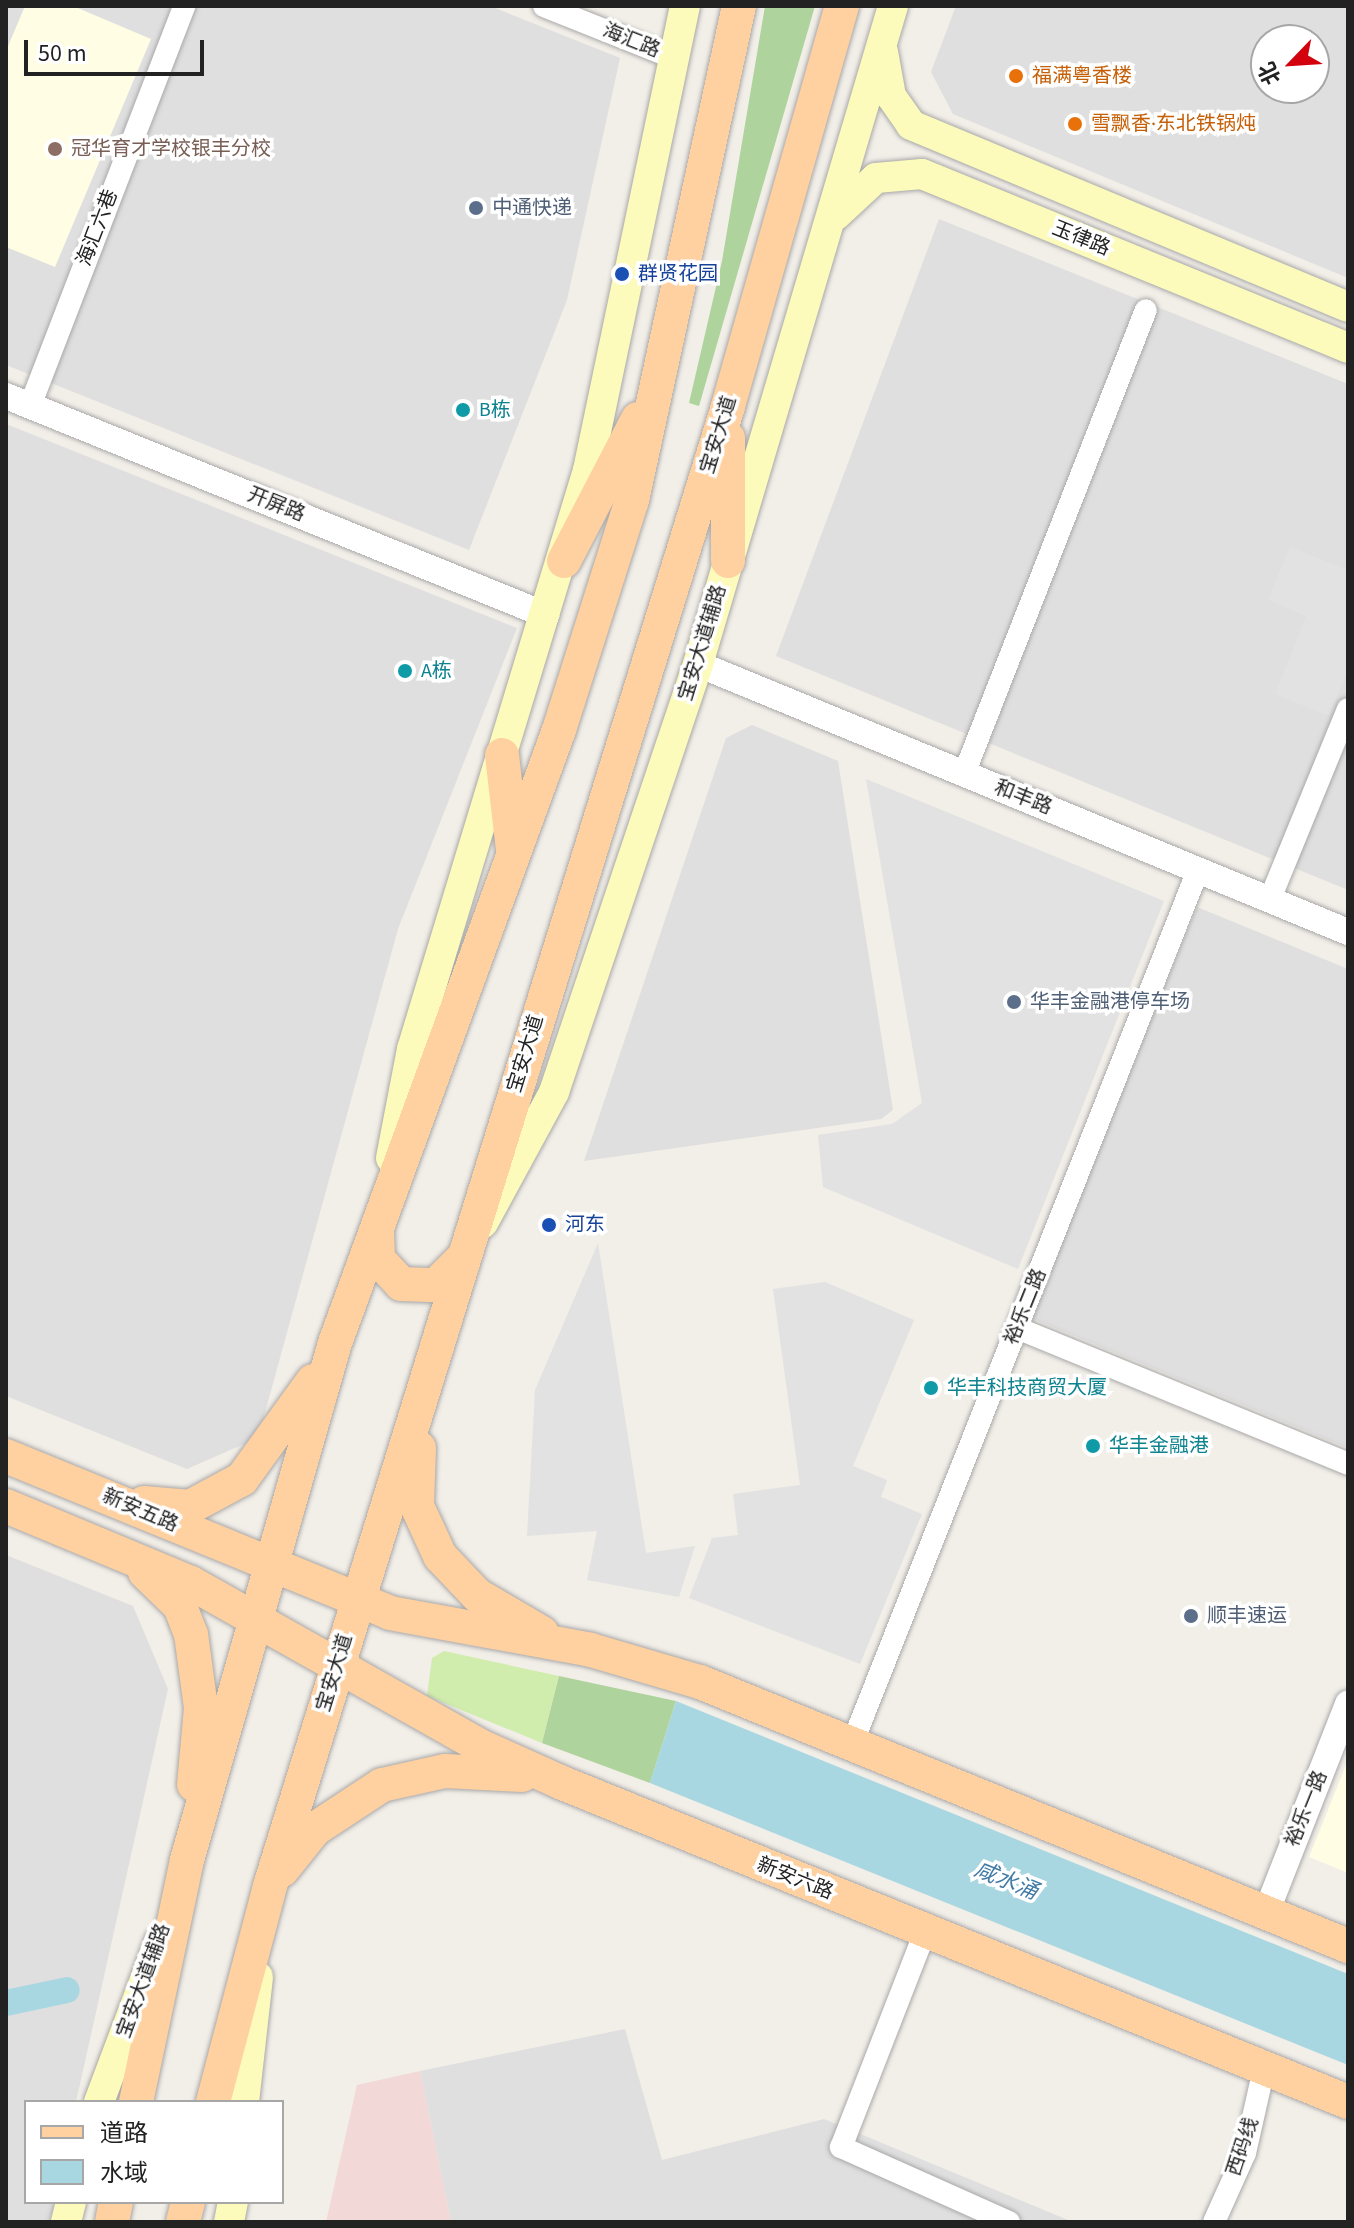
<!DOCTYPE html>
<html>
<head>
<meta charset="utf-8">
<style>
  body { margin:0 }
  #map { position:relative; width:1354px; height:2228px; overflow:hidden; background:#f2eee8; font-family:"Source Sans 3","Noto Sans SC",sans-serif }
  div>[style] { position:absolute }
  .residential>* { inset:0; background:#e0dfdf }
  .commercial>* { inset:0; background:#f3d8d8 }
  .education>* { inset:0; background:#fffde4 }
  .grass>* { inset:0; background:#d1edad }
  .forest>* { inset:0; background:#afd39c }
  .parking>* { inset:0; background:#e2e2e2 }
  .water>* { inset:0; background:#a8d7e1 }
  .canal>* { height:26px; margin:-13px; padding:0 13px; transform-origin:13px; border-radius:13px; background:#a8d7e1 }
  .roads { filter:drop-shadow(0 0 2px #a9a9a9) drop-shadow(0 0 2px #a9a9a9) }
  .minor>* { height:22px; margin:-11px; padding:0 11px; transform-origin:11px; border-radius:11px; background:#fff }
  .tertiary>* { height:26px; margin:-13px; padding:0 13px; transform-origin:13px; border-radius:13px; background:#fff }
  .secondary>* { height:30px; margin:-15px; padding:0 15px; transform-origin:15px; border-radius:15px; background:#fcfbbc }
  .primary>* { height:34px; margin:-17px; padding:0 17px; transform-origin:17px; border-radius:17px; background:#ffd0a0 }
  .dots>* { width:22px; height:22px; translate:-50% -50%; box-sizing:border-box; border:4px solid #fff; border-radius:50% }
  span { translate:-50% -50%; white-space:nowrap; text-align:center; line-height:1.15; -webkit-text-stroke:7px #fff; paint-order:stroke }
  .street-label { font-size:20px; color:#222 }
  .food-label { font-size:20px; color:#c56008 }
  .left { translate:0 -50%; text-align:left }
  .education-label { font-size:20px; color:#785e54 }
  .service-label { font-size:20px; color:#4e5e75 }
  .transit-label { font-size:20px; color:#164399 }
  .culture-label { font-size:20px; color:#0d838f }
  .water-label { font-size:22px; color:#437ba6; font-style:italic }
  .frame { position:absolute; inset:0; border:8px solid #222; pointer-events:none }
  .legend { position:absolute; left:24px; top:2100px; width:260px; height:104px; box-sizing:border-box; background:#fff; border:2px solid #a7a7a7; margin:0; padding:10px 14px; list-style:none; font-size:24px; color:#222 }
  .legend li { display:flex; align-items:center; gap:16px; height:40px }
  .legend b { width:40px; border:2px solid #a7a7a7 }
  .north { position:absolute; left:1250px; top:24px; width:80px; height:80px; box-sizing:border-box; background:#fff; border:2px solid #a7a7a7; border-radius:50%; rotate:245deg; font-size:22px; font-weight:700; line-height:32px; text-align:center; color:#222 }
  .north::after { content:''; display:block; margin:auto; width:28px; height:36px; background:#d3000d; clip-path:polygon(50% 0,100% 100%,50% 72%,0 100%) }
  .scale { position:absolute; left:24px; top:40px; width:180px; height:36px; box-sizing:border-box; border:4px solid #222; border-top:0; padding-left:10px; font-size:24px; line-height:28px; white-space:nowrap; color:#222; -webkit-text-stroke:6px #fff; paint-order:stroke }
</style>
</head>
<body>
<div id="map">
  <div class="residential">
    <i style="clip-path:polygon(6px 6px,490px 6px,620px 58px,567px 300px,469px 550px,6px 365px)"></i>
    <i style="clip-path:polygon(evenodd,956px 6px,1348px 6px,1348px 278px,953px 114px,931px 72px,956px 6px,1266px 40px,1314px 40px,1314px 88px,1266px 88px,1266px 40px)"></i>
    <i style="clip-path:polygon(939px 219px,1348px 384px,1348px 890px,776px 656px)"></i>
    <i style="clip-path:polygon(6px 424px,517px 628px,398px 929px,258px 1438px,187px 1469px,6px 1396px)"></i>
    <i style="clip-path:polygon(752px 725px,838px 761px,893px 1110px,881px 1119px,584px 1161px,726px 738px)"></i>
    <i style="clip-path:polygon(1197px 907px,1348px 969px,1348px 1448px,1031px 1318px)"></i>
    <i style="clip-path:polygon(6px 1555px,133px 1606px,168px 1689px,76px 2102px,26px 2102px,26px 2202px,54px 2202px,49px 2222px,6px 2222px)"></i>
    <i style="clip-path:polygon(625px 2029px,662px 2160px,824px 2119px,1073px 2222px,451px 2222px,420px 2071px)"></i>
  </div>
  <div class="commercial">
    <i style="clip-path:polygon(420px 2071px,451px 2222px,326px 2222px,357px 2085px)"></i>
  </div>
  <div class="education">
    <i style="clip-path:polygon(25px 6px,73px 6px,151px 39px,55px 267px,6px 247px,6px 51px)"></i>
    <i style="clip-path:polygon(1348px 1760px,1348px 1873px,1309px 1857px)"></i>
  </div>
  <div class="grass">
    <i style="clip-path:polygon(444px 1651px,559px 1676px,542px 1743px,427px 1696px,432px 1658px)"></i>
  </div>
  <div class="forest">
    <i style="clip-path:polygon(765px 6px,815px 6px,699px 406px,689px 403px,722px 261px)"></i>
    <i style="clip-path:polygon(559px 1676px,676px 1701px,650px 1783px,542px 1743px)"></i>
  </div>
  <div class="parking">
    <i style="clip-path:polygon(1290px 547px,1348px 570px,1348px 670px,1329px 716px,1275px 694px,1306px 616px,1268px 600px)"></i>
    <i style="clip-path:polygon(866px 779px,1164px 901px,1018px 1269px,823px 1187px,818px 1135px,892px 1124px,922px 1103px)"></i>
    <i style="clip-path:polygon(598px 1243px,646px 1553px,695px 1546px,679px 1597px,587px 1580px,597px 1531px,527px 1536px,535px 1390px)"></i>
    <i style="clip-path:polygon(825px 1282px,914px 1320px,853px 1466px,887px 1480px,881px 1497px,922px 1514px,860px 1664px,689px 1598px,712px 1538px,738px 1535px,733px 1494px,800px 1485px,773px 1289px)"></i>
  </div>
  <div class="water">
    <i style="clip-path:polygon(676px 1701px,1348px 1974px,1348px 2065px,650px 1783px)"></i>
  </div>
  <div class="canal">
    <i style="left:6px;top:2003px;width:62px;rotate:-12deg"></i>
  </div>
  <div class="roads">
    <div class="minor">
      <i style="left:544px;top:6px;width:140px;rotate:21.8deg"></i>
      <i style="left:30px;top:406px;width:429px;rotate:-68.9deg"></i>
      <i style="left:964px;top:774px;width:498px;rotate:-68.6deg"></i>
      <i style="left:1270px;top:899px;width:205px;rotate:-67.7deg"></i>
      <i style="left:1017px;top:1328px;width:358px;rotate:22.3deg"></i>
      <i style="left:852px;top:1744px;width:940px;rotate:-68.4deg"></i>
      <i style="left:925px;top:1932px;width:231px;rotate:111.3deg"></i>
      <i style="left:841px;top:2147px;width:184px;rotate:24.1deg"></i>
      <i style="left:1214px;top:2222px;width:76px;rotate:-65.8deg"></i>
      <i style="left:1245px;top:2153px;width:86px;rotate:-77.3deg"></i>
    </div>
    <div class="tertiary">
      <i style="left:6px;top:396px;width:583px;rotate:22.08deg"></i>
      <i style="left:698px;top:664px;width:703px;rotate:22.41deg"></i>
      <i style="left:1266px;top:1913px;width:225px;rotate:-68.6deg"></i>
    </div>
    <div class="secondary">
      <i style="left:883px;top:52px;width:45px;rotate:79.7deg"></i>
      <i style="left:891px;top:96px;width:35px;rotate:55deg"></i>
      <i style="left:911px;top:125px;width:473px;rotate:22.6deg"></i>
      <i style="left:836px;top:215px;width:54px;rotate:-42.8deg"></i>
      <i style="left:876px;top:178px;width:46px;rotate:-5deg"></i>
      <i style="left:922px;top:174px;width:460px;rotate:22.2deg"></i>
      <i style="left:391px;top:1158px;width:111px;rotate:-79.1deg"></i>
      <i style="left:412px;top:1049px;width:605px;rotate:-73.09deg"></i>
      <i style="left:588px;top:470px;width:474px;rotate:-78.2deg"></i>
      <i style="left:483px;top:1223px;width:149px;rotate:-61.5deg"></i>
      <i style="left:554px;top:1092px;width:452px;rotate:-71.4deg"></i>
      <i style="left:698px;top:664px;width:686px;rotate:-73.49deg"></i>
      <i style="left:99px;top:2102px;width:171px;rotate:-69.4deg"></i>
      <i style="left:244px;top:2102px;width:126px;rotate:-83.6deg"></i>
      <i style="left:66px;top:2222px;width:21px;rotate:-76deg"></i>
      <i style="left:229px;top:2222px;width:20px;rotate:-79deg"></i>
    </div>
    <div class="primary">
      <i style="left:728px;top:438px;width:123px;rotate:90deg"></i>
      <i style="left:564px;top:561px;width:160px;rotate:-62.5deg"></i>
      <i style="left:502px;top:755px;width:96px;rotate:83.4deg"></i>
      <i style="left:377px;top:1230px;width:29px;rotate:88deg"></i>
      <i style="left:378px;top:1259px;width:34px;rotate:47deg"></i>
      <i style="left:401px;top:1284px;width:35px;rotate:2deg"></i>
      <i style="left:436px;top:1285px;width:37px;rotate:-45deg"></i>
      <i style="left:419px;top:1448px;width:58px;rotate:92deg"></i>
      <i style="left:417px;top:1506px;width:55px;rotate:65.3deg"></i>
      <i style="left:440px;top:1556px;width:54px;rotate:46.5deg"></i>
      <i style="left:477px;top:1595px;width:75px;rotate:30.3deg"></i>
      <i style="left:6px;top:1456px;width:415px;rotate:22.2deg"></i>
      <i style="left:390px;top:1613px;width:204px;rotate:10.4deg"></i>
      <i style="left:591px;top:1650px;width:114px;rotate:16.4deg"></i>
      <i style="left:700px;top:1682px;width:700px;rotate:22.17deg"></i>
      <i style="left:144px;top:1503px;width:46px;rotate:5deg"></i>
      <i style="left:190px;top:1507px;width:59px;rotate:-28.3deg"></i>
      <i style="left:242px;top:1479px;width:121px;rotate:-54.1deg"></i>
      <i style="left:6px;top:1506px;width:200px;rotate:22.6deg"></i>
      <i style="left:191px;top:1583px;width:332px;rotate:29.4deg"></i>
      <i style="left:480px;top:1746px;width:88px;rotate:24.2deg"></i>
      <i style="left:560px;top:1782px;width:850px;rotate:22.1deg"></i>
      <i style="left:145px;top:1572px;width:49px;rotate:44.2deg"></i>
      <i style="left:180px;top:1606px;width:30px;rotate:69deg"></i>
      <i style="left:191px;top:1634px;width:75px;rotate:82.3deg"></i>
      <i style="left:201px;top:1708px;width:77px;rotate:95.2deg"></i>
      <i style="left:282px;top:1870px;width:53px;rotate:-51.2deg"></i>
      <i style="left:315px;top:1829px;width:80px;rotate:-33.3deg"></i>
      <i style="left:382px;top:1785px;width:65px;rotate:-12.5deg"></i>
      <i style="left:445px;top:1771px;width:77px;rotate:3deg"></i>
      <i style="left:136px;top:2102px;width:247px;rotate:-78.1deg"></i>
      <i style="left:187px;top:1860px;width:538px;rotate:-74.03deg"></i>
      <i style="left:335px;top:1343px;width:653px;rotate:-69.93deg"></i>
      <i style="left:559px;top:730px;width:241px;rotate:-72.4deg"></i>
      <i style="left:632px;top:500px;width:505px;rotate:-77.78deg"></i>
      <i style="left:213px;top:2102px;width:223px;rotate:-75.2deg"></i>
      <i style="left:270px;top:1886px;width:1549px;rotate:-72.8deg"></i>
      <i style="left:728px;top:406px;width:416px;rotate:-74.1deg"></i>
      <i style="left:112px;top:2222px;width:20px;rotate:-79deg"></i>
      <i style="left:183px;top:2222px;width:21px;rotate:-76deg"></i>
    </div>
  </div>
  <div class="dots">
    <i style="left:1016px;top:76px;background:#e8710a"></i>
    <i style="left:1075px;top:124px;background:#e8710a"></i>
    <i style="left:55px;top:149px;background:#8d6e63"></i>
    <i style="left:476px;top:208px;background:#5c6f8a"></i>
    <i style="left:622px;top:274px;background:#1a4fb4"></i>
    <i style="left:463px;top:410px;background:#0f9aa8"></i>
    <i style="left:405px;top:671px;background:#0f9aa8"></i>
    <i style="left:1014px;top:1002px;background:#5c6f8a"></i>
    <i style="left:549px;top:1225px;background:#1a4fb4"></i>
    <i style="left:931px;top:1388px;background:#0f9aa8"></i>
    <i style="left:1093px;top:1446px;background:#0f9aa8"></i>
    <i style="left:1191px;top:1616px;background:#5c6f8a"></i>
  </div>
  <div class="street-label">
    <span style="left:631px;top:41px;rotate:22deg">海汇路</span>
    <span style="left:98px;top:228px;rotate:-69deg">海汇六巷</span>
    <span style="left:1081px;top:239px;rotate:22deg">玉律路</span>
    <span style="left:719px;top:435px;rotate:-73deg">宝安大道</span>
    <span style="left:276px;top:505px;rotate:22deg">开屏路</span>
    <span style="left:703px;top:643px;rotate:-73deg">宝安大道辅路</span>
    <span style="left:1023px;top:798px;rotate:22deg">和丰路</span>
    <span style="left:526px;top:1054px;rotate:-73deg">宝安大道</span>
    <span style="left:1026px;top:1307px;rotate:-68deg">裕乐二路</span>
    <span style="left:140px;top:1511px;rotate:23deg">新安五路</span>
    <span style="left:335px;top:1673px;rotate:-73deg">宝安大道</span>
    <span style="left:1307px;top:1809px;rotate:-68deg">裕乐一路</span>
    <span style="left:795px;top:1879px;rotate:22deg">新安六路</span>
    <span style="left:144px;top:1981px;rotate:-70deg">宝安大道辅路</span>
    <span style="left:1243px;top:2147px;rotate:-72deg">西码线</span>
  </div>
  <div class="food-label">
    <span class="left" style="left:1032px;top:76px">福满粤香楼</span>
    <span class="left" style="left:1091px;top:124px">雪飘香·东北铁锅炖</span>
  </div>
  <div class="education-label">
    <span class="left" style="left:71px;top:149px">冠华育才学校银丰分校</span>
  </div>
  <div class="service-label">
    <span class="left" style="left:492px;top:208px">中通快递</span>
    <span class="left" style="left:1030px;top:1002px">华丰金融港停车场</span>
    <span class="left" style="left:1207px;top:1616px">顺丰速运</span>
  </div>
  <div class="transit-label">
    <span class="left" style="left:638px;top:274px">群贤花园</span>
    <span class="left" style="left:565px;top:1225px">河东</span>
  </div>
  <div class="culture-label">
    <span class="left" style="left:479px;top:410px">B栋</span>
    <span class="left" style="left:421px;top:671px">A栋</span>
    <span class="left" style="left:947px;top:1388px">华丰科技商贸大厦</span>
    <span class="left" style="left:1109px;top:1446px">华丰金融港</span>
  </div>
  <div class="water-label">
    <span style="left:1006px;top:1881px;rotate:22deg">咸水涌</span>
  </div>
  <div class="frame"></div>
  <ul class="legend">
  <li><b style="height:10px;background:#ffd0a0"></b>道路</li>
  <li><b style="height:22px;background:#a8d7e1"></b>水域</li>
  </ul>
  <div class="north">北</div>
  <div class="scale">50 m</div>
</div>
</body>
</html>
